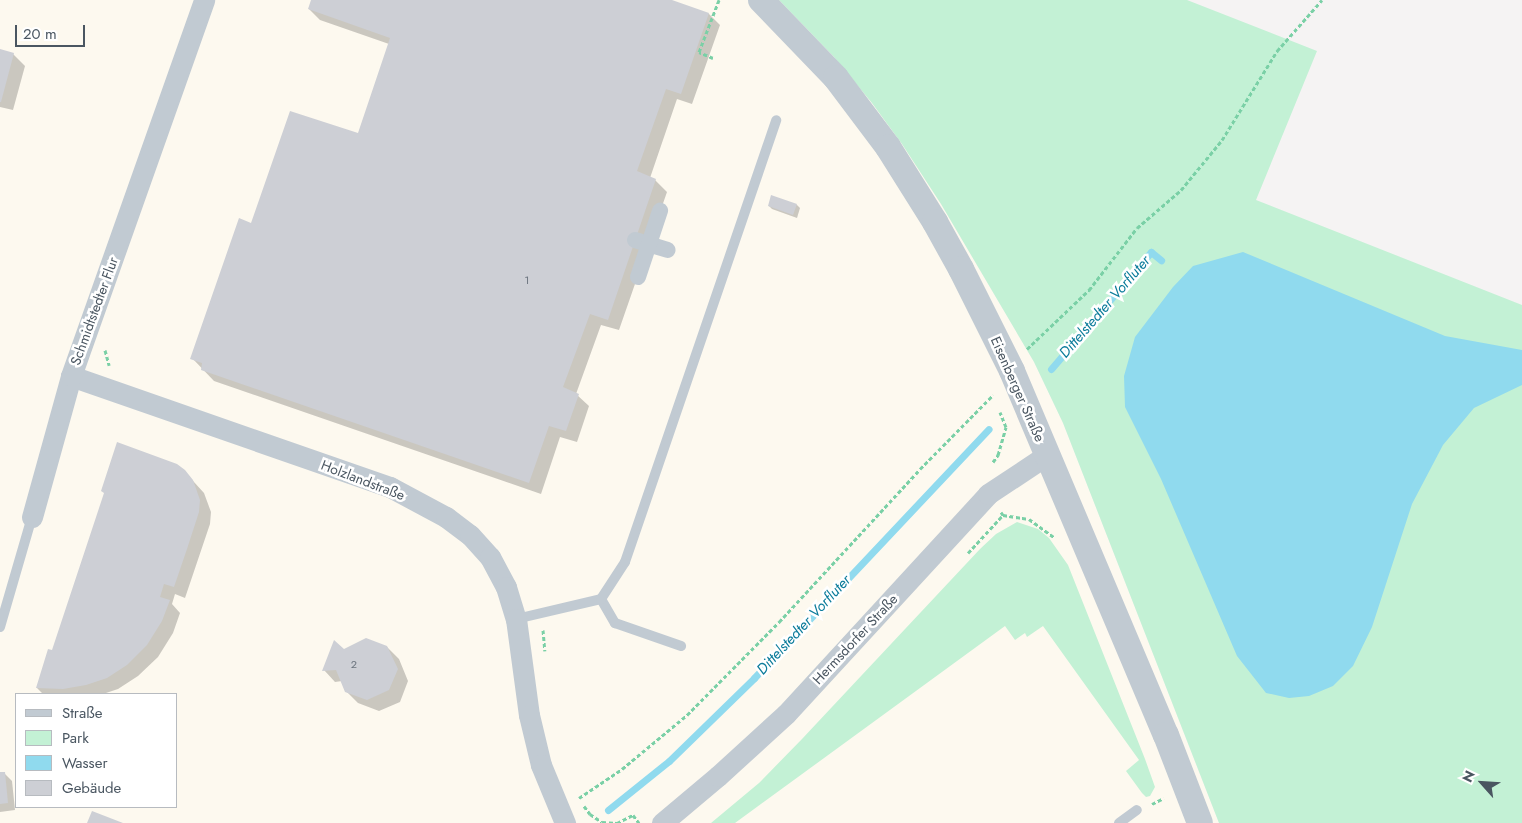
<!DOCTYPE html>
<html>
<head>
<meta charset="utf-8">
<style>
  body { margin:0 }
  #map { position:relative; width:1522px; height:823px; overflow:hidden; background:#f5f3f3; font-family:Jost,sans-serif }
  div>[style] { position:absolute }
  .commercial>* { inset:0; background:#fdf9ef }
  .green>* { inset:0; background:#c3f1d5 }
  .water>* { inset:0; background:#90daee }
  .shadow>* { inset:0; background:#0003 }
  .stream>* { height:7px; margin:-3.5px; padding:0 3.5px; transform-origin:3.5px; border-radius:3.5px; background:#90daee }
  .building>* { inset:0; background:#cdcfd5 }
  .path>* { height:3px; margin-top:-1.5px; transform-origin:0; background:repeating-linear-gradient(90deg,#7ad0a6 0 4px,transparent 0 6.5px) }
  .service>* { height:10px; margin:-5px; padding:0 5px; transform-origin:5px; border-radius:5px; background:#c1cad2 }
  .pedestrian>* { height:16px; margin:-8px; padding:0 8px; transform-origin:8px; border-radius:8px; background:#c1cad2 }
  .minor>* { height:21px; margin:-10.5px; padding:0 10.5px; transform-origin:10.5px; border-radius:10.5px; background:#c1cad2 }
  .tertiary>* { height:26px; margin:-13px; padding:0 13px; transform-origin:13px; border-radius:13px; background:#c1cad2 }
  span { translate:-50% -50%; white-space:nowrap; text-align:center; line-height:1.15; -webkit-text-stroke:5px #fff; paint-order:stroke }
  .number-label { font-size:11px; color:#6b747e }
  .number-label span { -webkit-text-stroke-width:0 }
  .street-label { font-size:14px; color:#4a5661 }
  .water-label { font-size:15px; color:#0c7c9b; font-style:italic }
  .legend { position:absolute; left:15px; top:693px; width:162px; height:115px; box-sizing:border-box; background:#fff; border:1px solid #b7bbc0; margin:0; padding:6px 9px; list-style:none; font-size:15px; color:#4a5661 }
  .legend li { display:flex; align-items:center; gap:10px; height:25px }
  .legend b { width:25px; border:1px solid #b7bbc0 }
  .north { position:absolute; left:1457px; top:758px; width:50px; height:50px; -webkit-text-stroke:4px #fff; paint-order:stroke; rotate:296deg; font-size:14px; font-weight:700; line-height:20px; text-align:center; color:#4a5661 }
  .north::after { content:''; display:block; margin:auto; width:18px; height:22px; background:#4a5661; clip-path:polygon(50% 0,100% 100%,50% 72%,0 100%) }
  .scale { position:absolute; left:15px; top:25px; width:70px; height:22px; box-sizing:border-box; border:2px solid #4a5661; border-top:0; padding-left:6px; font-size:15px; line-height:18px; white-space:nowrap; color:#4a5661; -webkit-text-stroke:4px #fff; paint-order:stroke }
</style>
</head>
<body>
<div id="map">
  <div class="commercial">
    <i style="clip-path:polygon(evenodd,0 0,779px 0,834px 57px,872px 103px,902px 144px,941px 204px,1034px 362px,1063px 423px,1219px 823px,0 823px,0 0,16px 694px,176px 694px,176px 807px,16px 807px,16px 694px)"></i>
  </div>
  <div class="green">
    <i style="clip-path:polygon(779px 0,1187px 0,1317px 51px,1256px 200px,1522px 305px,1522px 823px,1219px 823px,1063px 423px,1034px 362px,941px 204px,902px 144px,872px 103px,834px 57px)"></i>
    <i style="clip-path:polygon(1017px 522px,1038px 529px,1049px 538px,1068px 565px,1145px 759px,1155px 787px,1150px 796px,1146px 797px,1142px 793px,1126px 771px,1139px 760px,1043px 626px,1027px 637px,1025px 633px,1015px 640px,1005px 626px,735px 823px,711px 823px,759px 783px,802px 739px,980px 549px,996px 534px)"></i>
  </div>
  <div class="water">
    <i style="clip-path:polygon(1243px 252px,1445px 336px,1522px 350px,1522px 385px,1474px 408px,1443px 445px,1412px 504px,1372px 627px,1353px 666px,1333px 686px,1309px 696px,1289px 698px,1266px 693px,1237px 656px,1161px 479px,1125px 407px,1124px 376px,1135px 337px,1173px 287px,1193px 266px)"></i>
  </div>
  <div class="shadow">
    <i style="clip-path:polygon(312px 0,669px 0,709px 14px,720px 25px,692px 104px,677px 99px,650px 178px,655px 180px,667px 192px,619px 330px,601px 325px,576px 394px,589px 406px,577px 442px,560px 437px,541px 494px,214px 381px,192px 358px,252px 224px,358px 135px,389px 44px,320px 20px,309px 9px)"></i>
    <i style="clip-path:polygon(0 51px,13px 54px,25px 66px,13px 110px,0 107px)"></i>
    <i style="clip-path:polygon(797px 205px,800px 208px,797px 218px,772px 209px,769px 206px)"></i>
    <i style="clip-path:polygon(184px 471px,204px 493px,211px 512px,210px 524px,185px 598px,175px 594px,172px 604px,180px 613px,173px 633px,158px 657px,138px 676px,118px 689px,103px 694px,43px 694px,37px 688px,53px 652px)"></i>
    <i style="clip-path:polygon(387px 647px,399px 659px,408px 681px,400px 702px,379px 711px,358px 703px,346px 691px,342px 681px,335px 682px,324px 670px,344px 650px)"></i>
    <i style="clip-path:polygon(4px 773px,12px 781px,15px 810px,0 812px,0 774px)"></i>
  </div>
  <div class="stream">
    <i style="left:1051px;top:369px;width:154px;rotate:-49.5deg"></i>
    <i style="left:1151px;top:252px;width:13px;rotate:39deg"></i>
    <i style="left:608px;top:810px;width:78px;rotate:-38.8deg"></i>
    <i style="left:669px;top:761px;width:119px;rotate:-44.3deg"></i>
    <i style="left:754px;top:678px;width:342px;rotate:-46.7deg"></i>
  </div>
  <div class="building">
    <i style="clip-path:polygon(311px 0,672px 0,709px 13px,681px 94px,666px 89px,637px 171px,656px 179px,608px 320px,590px 314px,563px 387px,579px 394px,566px 431px,549px 426px,529px 483px,201px 370px,202px 363px,190px 359px,239px 218px,251px 223px,290px 111px,358px 133px,390px 38px,308px 9px)"></i>
    <i style="clip-path:polygon(0 49px,14px 53px,1px 102px,0 102px)"></i>
    <i style="clip-path:polygon(771px 195px,797px 204px,793px 215px,768px 206px)"></i>
    <i style="clip-path:polygon(117px 442px,177px 464px,185px 470px,193px 480px,200px 500px,199px 512px,187px 549px,174px 587px,164px 584px,160px 597px,170px 600px,162px 621px,147px 645px,127px 665px,107px 678px,86px 685px,63px 689px,36px 688px,48px 649px,52px 650px,104px 493px,101px 491px)"></i>
    <i style="clip-path:polygon(366px 638px,387px 646px,398px 669px,389px 690px,367px 700px,345px 692px,336px 670px,322px 671px,334px 640px,344px 649px)"></i>
    <i style="clip-path:polygon(0 772px,5px 772px,8px 803px,0 804px)"></i>
    <i style="clip-path:polygon(92px 811px,123px 823px,87px 823px)"></i>
  </div>
  <div class="path">
    <i style="left:713px;top:58px;width:15px;rotate:-157deg"></i>
    <i style="left:699px;top:52px;width:56px;rotate:-69deg"></i>
    <i style="left:1027px;top:349px;width:86px;rotate:-43.6deg"></i>
    <i style="left:1089px;top:290px;width:78px;rotate:-52.3deg"></i>
    <i style="left:1137px;top:228px;width:58px;rotate:-40.8deg"></i>
    <i style="left:1181px;top:190px;width:65px;rotate:-50.6deg"></i>
    <i style="left:1222px;top:140px;width:105px;rotate:-58.3deg"></i>
    <i style="left:1277px;top:51px;width:68px;rotate:-48.6deg"></i>
    <i style="left:105px;top:350px;width:16px;rotate:75deg"></i>
    <i style="left:993px;top:462px;width:9px;rotate:-54deg"></i>
    <i style="left:998px;top:455px;width:29px;rotate:-74deg"></i>
    <i style="left:1006px;top:427px;width:16px;rotate:-112deg"></i>
    <i style="left:1001px;top:512px;width:4px;rotate:56deg"></i>
    <i style="left:1003px;top:515px;width:26px;rotate:9deg"></i>
    <i style="left:1029px;top:519px;width:31px;rotate:36deg"></i>
    <i style="left:968px;top:553px;width:52px;rotate:-47.4deg"></i>
    <i style="left:543px;top:630px;width:21px;rotate:85deg"></i>
    <i style="left:579px;top:798px;width:52px;rotate:-34deg"></i>
    <i style="left:622px;top:769px;width:85px;rotate:-39.7deg"></i>
    <i style="left:687px;top:715px;width:131px;rotate:-45.3deg"></i>
    <i style="left:779px;top:622px;width:208px;rotate:-47.3deg"></i>
    <i style="left:920px;top:469px;width:104px;rotate:-45.4deg"></i>
    <i style="left:1152px;top:804px;width:13px;rotate:-27deg"></i>
    <i style="left:584px;top:806px;width:10px;rotate:53deg"></i>
    <i style="left:590px;top:814px;width:14px;rotate:34deg"></i>
    <i style="left:602px;top:822px;width:15px;rotate:4deg"></i>
    <i style="left:617px;top:823px;width:18px;rotate:-27deg"></i>
    <i style="left:633px;top:815px;width:10px;rotate:53deg"></i>
  </div>
  <div class="service">
    <i style="left:601px;top:599px;width:28px;rotate:60deg"></i>
    <i style="left:615px;top:623px;width:70px;rotate:19.2deg"></i>
    <i style="left:516px;top:619px;width:87px;rotate:-13.2deg"></i>
    <i style="left:601px;top:599px;width:44px;rotate:-57deg"></i>
    <i style="left:625px;top:562px;width:467px;rotate:-71.1deg"></i>
    <i style="left:0;top:627px;width:115px;rotate:-73.8deg"></i>
    <i style="left:1119px;top:823px;width:22px;rotate:-36deg"></i>
  </div>
  <div class="pedestrian">
    <i style="left:635px;top:240px;width:34px;rotate:17deg"></i>
    <i style="left:638px;top:277px;width:70px;rotate:-71.6deg"></i>
  </div>
  <div class="minor">
    <i style="left:71px;top:376px;width:338px;rotate:19.2deg"></i>
    <i style="left:390px;top:487px;width:64px;rotate:28.2deg"></i>
    <i style="left:446px;top:517px;width:30px;rotate:37deg"></i>
    <i style="left:470px;top:535px;width:30px;rotate:48deg"></i>
    <i style="left:490px;top:557px;width:34px;rotate:62deg"></i>
    <i style="left:506px;top:587px;width:34px;rotate:73deg"></i>
    <i style="left:516px;top:619px;width:97px;rotate:82.3deg"></i>
    <i style="left:529px;top:715px;width:51px;rotate:76.5deg"></i>
    <i style="left:541px;top:765px;width:63px;rotate:67.5deg"></i>
    <i style="left:32px;top:517px;width:146px;rotate:-74.5deg"></i>
    <i style="left:71px;top:376px;width:399px;rotate:-70.5deg"></i>
    <i style="left:662px;top:823px;width:73px;rotate:-40deg"></i>
    <i style="left:718px;top:776px;width:92px;rotate:-42.4deg"></i>
    <i style="left:786px;top:714px;width:299px;rotate:-47.4deg"></i>
    <i style="left:988px;top:494px;width:71px;rotate:-33.5deg"></i>
  </div>
  <div class="tertiary">
    <i style="left:761px;top:0;width:108px;rotate:46.1deg"></i>
    <i style="left:836px;top:78px;width:86px;rotate:53deg"></i>
    <i style="left:888px;top:147px;width:89px;rotate:57.9deg"></i>
    <i style="left:935px;top:222px;width:54px;rotate:61deg"></i>
    <i style="left:961px;top:269px;width:114px;rotate:63.4deg"></i>
    <i style="left:1012px;top:371px;width:395px;rotate:67.1deg"></i>
    <i style="left:1166px;top:735px;width:94px;rotate:68.9deg"></i>
  </div>
  <div class="number-label">
    <span style="left:527px;top:280px">1</span>
    <span style="left:354px;top:664px">2</span>
  </div>
  <div class="street-label">
    <span style="left:94px;top:311px;rotate:-70deg">Schmidtstedter Flur</span>
    <span style="left:1018px;top:389px;rotate:66deg">Eisenberger Straße</span>
    <span style="left:363px;top:480px;rotate:21deg">Holzlandstraße</span>
    <span style="left:855px;top:639px;rotate:-47deg">Hermsdorfer Straße</span>
  </div>
  <div class="water-label">
    <span style="left:1105px;top:307px;rotate:-49deg">Dittelstedter Vorfluter</span>
    <span style="left:804px;top:625px;rotate:-47deg">Dittelstedter Vorfluter</span>
  </div>
  <ul class="legend">
  <li><b style="height:6px;background:#c1cad2"></b>Straße</li>
  <li><b style="height:14px;background:#c3f1d5"></b>Park</li>
  <li><b style="height:14px;background:#90daee"></b>Wasser</li>
  <li><b style="height:14px;background:#cdcfd5"></b>Gebäude</li>
  </ul>
  <div class="north">N</div>
  <div class="scale">20 m</div>
</div>
</body>
</html>
